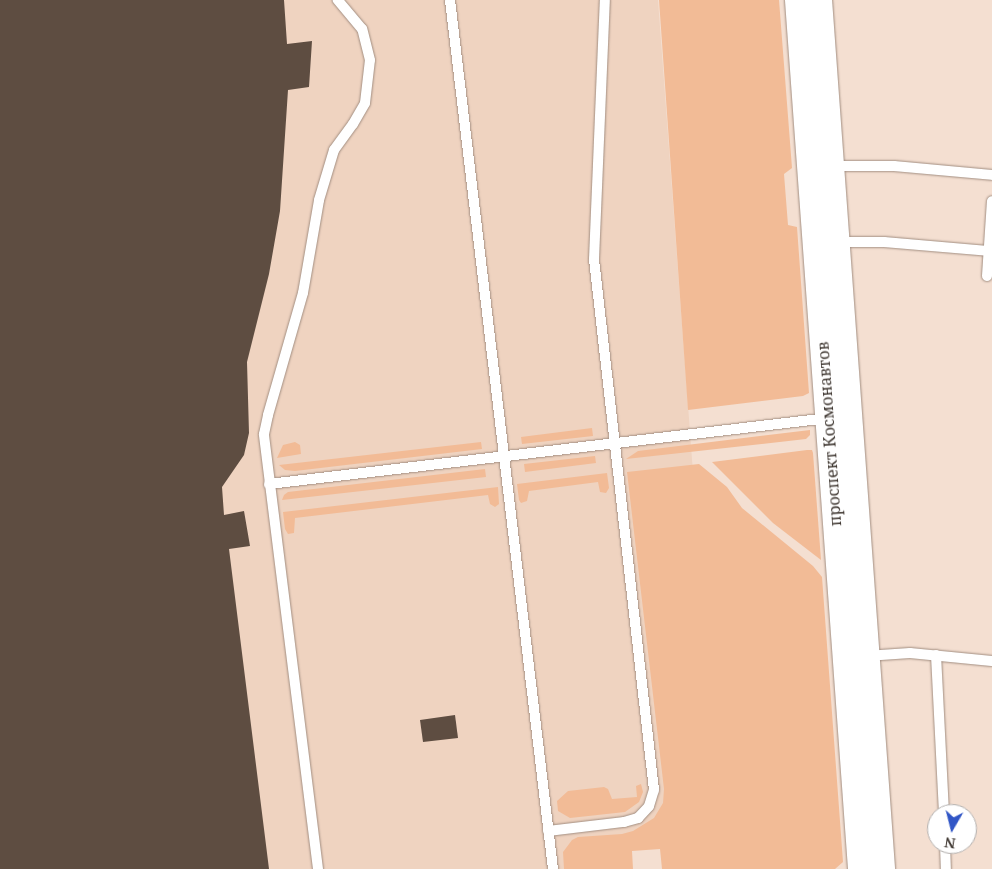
<!DOCTYPE html>
<html>
<head>
<meta charset="utf-8">
<style>
  body { margin:0 }
  #map { position:relative; width:992px; height:869px; overflow:hidden; background:#f4dfd1; font-family:"Noto Serif",serif }
  div>[style] { position:absolute }
  .built>* { inset:0; background:#efd3c0 }
  .green>* { inset:0; background:#f2bb96 }
  .building>* { inset:0; background:#5e4d41 }
  .roads { filter:drop-shadow(0 0 1px #a28e81) drop-shadow(0 0 1px #a28e81) }
  .service>* { height:10px; margin:-5px; padding:0 5px; transform-origin:5px; border-radius:5px; background:#fff }
  .tertiary>* { height:26px; margin:-13px; padding:0 13px; transform-origin:13px; border-radius:13px; background:#fff }
  span { translate:-50% -50%; white-space:nowrap; text-align:center; line-height:1.15; -webkit-text-stroke:5px #fff; paint-order:stroke }
  .street-label { font-size:16px; color:#3f3731 }
  .north { position:absolute; left:927px; top:804px; width:50px; height:50px; box-sizing:border-box; background:#fff; border:1px solid #b2afad; border-radius:50%; rotate:188deg; font-size:14px; font-weight:700; line-height:20px; text-align:center; color:#3f3731 }
  .north::after { content:''; display:block; margin:auto; width:18px; height:22px; background:#3156c6; clip-path:polygon(50% 0,100% 100%,50% 72%,0 100%) }
</style>
</head>
<body>
<div id="map">
  <div class="built">
    <i style="clip-path:polygon(0 0,658px 0,720px 837px,581px 849px,582px 869px,0 869px)"></i>
  </div>
  <div class="green">
    <i style="clip-path:polygon(659px 0,779px 0,792px 168px,784px 174px,788px 225px,797px 227px,809px 393px,803px 396px,688px 410px)"></i>
    <i style="clip-path:polygon(592px 428px,593px 436px,522px 444px,521px 437px)"></i>
    <i style="clip-path:polygon(810px 430px,810px 435px,806px 439px,626px 459px,638px 451px)"></i>
    <i style="clip-path:polygon(295px 442px,300px 445px,301px 454px,277px 458px,283px 445px)"></i>
    <i style="clip-path:polygon(481px 442px,482px 449px,295px 471px,285px 470px,279px 465px)"></i>
    <i style="clip-path:polygon(807px 450px,812px 450px,813px 453px,821px 560px,773px 523px,712px 462px)"></i>
    <i style="clip-path:polygon(595px 456px,596px 463px,525px 472px,524px 464px)"></i>
    <i style="clip-path:polygon(699px 464px,727px 487px,742px 508px,813px 566px,822px 577px,843px 862px,835px 869px,662px 869px,660px 849px,632px 851px,633px 869px,564px 869px,563px 852px,572px 840px,578px 837px,622px 834px,633px 831px,654px 818px,663px 803px,664px 789px,627px 472px)"></i>
    <i style="clip-path:polygon(485px 469px,486px 477px,282px 500px,284px 495px,288px 492px)"></i>
    <i style="clip-path:polygon(607px 473px,609px 488px,606px 493px,600px 492px,598px 482px,529px 491px,527px 501px,521px 503px,519px 500px,517px 484px)"></i>
    <i style="clip-path:polygon(498px 487px,499px 504px,495px 507px,490px 504px,488px 495px,295px 518px,294px 533px,288px 534px,285px 529px,283px 512px)"></i>
    <i style="clip-path:polygon(641px 784px,643px 792px,639px 802px,625px 812px,570px 818px,558px 811px,557px 801px,568px 791px,604px 787px,608px 789px,612px 799px,637px 797px,636px 786px)"></i>
  </div>
  <div class="building">
    <i style="clip-path:polygon(0 0,284px 0,287px 44px,312px 41px,309px 87px,288px 90px,280px 211px,269px 274px,247px 362px,249px 433px,244px 455px,222px 487px,224px 515px,244px 511px,250px 546px,229px 549px,269px 869px,0 869px)"></i>
    <i style="clip-path:polygon(455px 715px,458px 738px,423px 742px,420px 720px)"></i>
  </div>
  <div class="roads">
    <div class="service">
      <i style="left:450px;top:0;width:875px;rotate:83.24deg"></i>
      <i style="left:831px;top:166px;width:63px"></i>
      <i style="left:894px;top:166px;width:98px;rotate:5.2deg"></i>
      <i style="left:837px;top:242px;width:47px"></i>
      <i style="left:884px;top:242px;width:104px;rotate:4.9deg"></i>
      <i style="left:987px;top:276px;width:75px;rotate:-86.2deg"></i>
      <i style="left:269px;top:484px;width:563px;rotate:-6.73deg"></i>
      <i style="left:936px;top:655px;width:159px;rotate:87.1deg"></i>
      <i style="left:866px;top:656px;width:44px;rotate:-3.9deg"></i>
      <i style="left:910px;top:653px;width:82px;rotate:5.6deg"></i>
      <i style="left:548px;top:831px;width:77px;rotate:-6.8deg"></i>
      <i style="left:624px;top:822px;width:15px;rotate:-16deg"></i>
      <i style="left:638px;top:818px;width:16px;rotate:-47deg"></i>
      <i style="left:649px;top:806px;width:17px;rotate:-73deg"></i>
      <i style="left:654px;top:790px;width:534px;rotate:-96.45deg"></i>
      <i style="left:594px;top:259px;width:259px;rotate:-87.6deg"></i>
      <i style="left:945px;top:844px;width:25px;rotate:88deg"></i>
      <i style="left:318px;top:869px;width:438px;rotate:-97.1deg"></i>
      <i style="left:264px;top:434px;width:19px;rotate:-78deg"></i>
      <i style="left:268px;top:415px;width:127px;rotate:-74deg"></i>
      <i style="left:303px;top:293px;width:94px;rotate:-80.2deg"></i>
      <i style="left:319px;top:200px;width:52px;rotate:-73.3deg"></i>
      <i style="left:334px;top:150px;width:32px;rotate:-54deg"></i>
      <i style="left:353px;top:124px;width:24px;rotate:-60deg"></i>
      <i style="left:365px;top:103px;width:43px;rotate:-83.4deg"></i>
      <i style="left:370px;top:60px;width:32px;rotate:-104deg"></i>
      <i style="left:362px;top:29px;width:38px;rotate:-130deg"></i>
    </div>
    <div class="tertiary">
      <i style="left:798px;top:0;width:871px;rotate:85.85deg"></i>
      <i style="left:819px;top:0;width:871px;rotate:85.85deg"></i>
    </div>
  </div>
  <div class="street-label">
    <span style="left:829px;top:434px;rotate:-94deg">проспект Космонавтов</span>
  </div>
  <div class="north">N</div>
</div>
</body>
</html>
